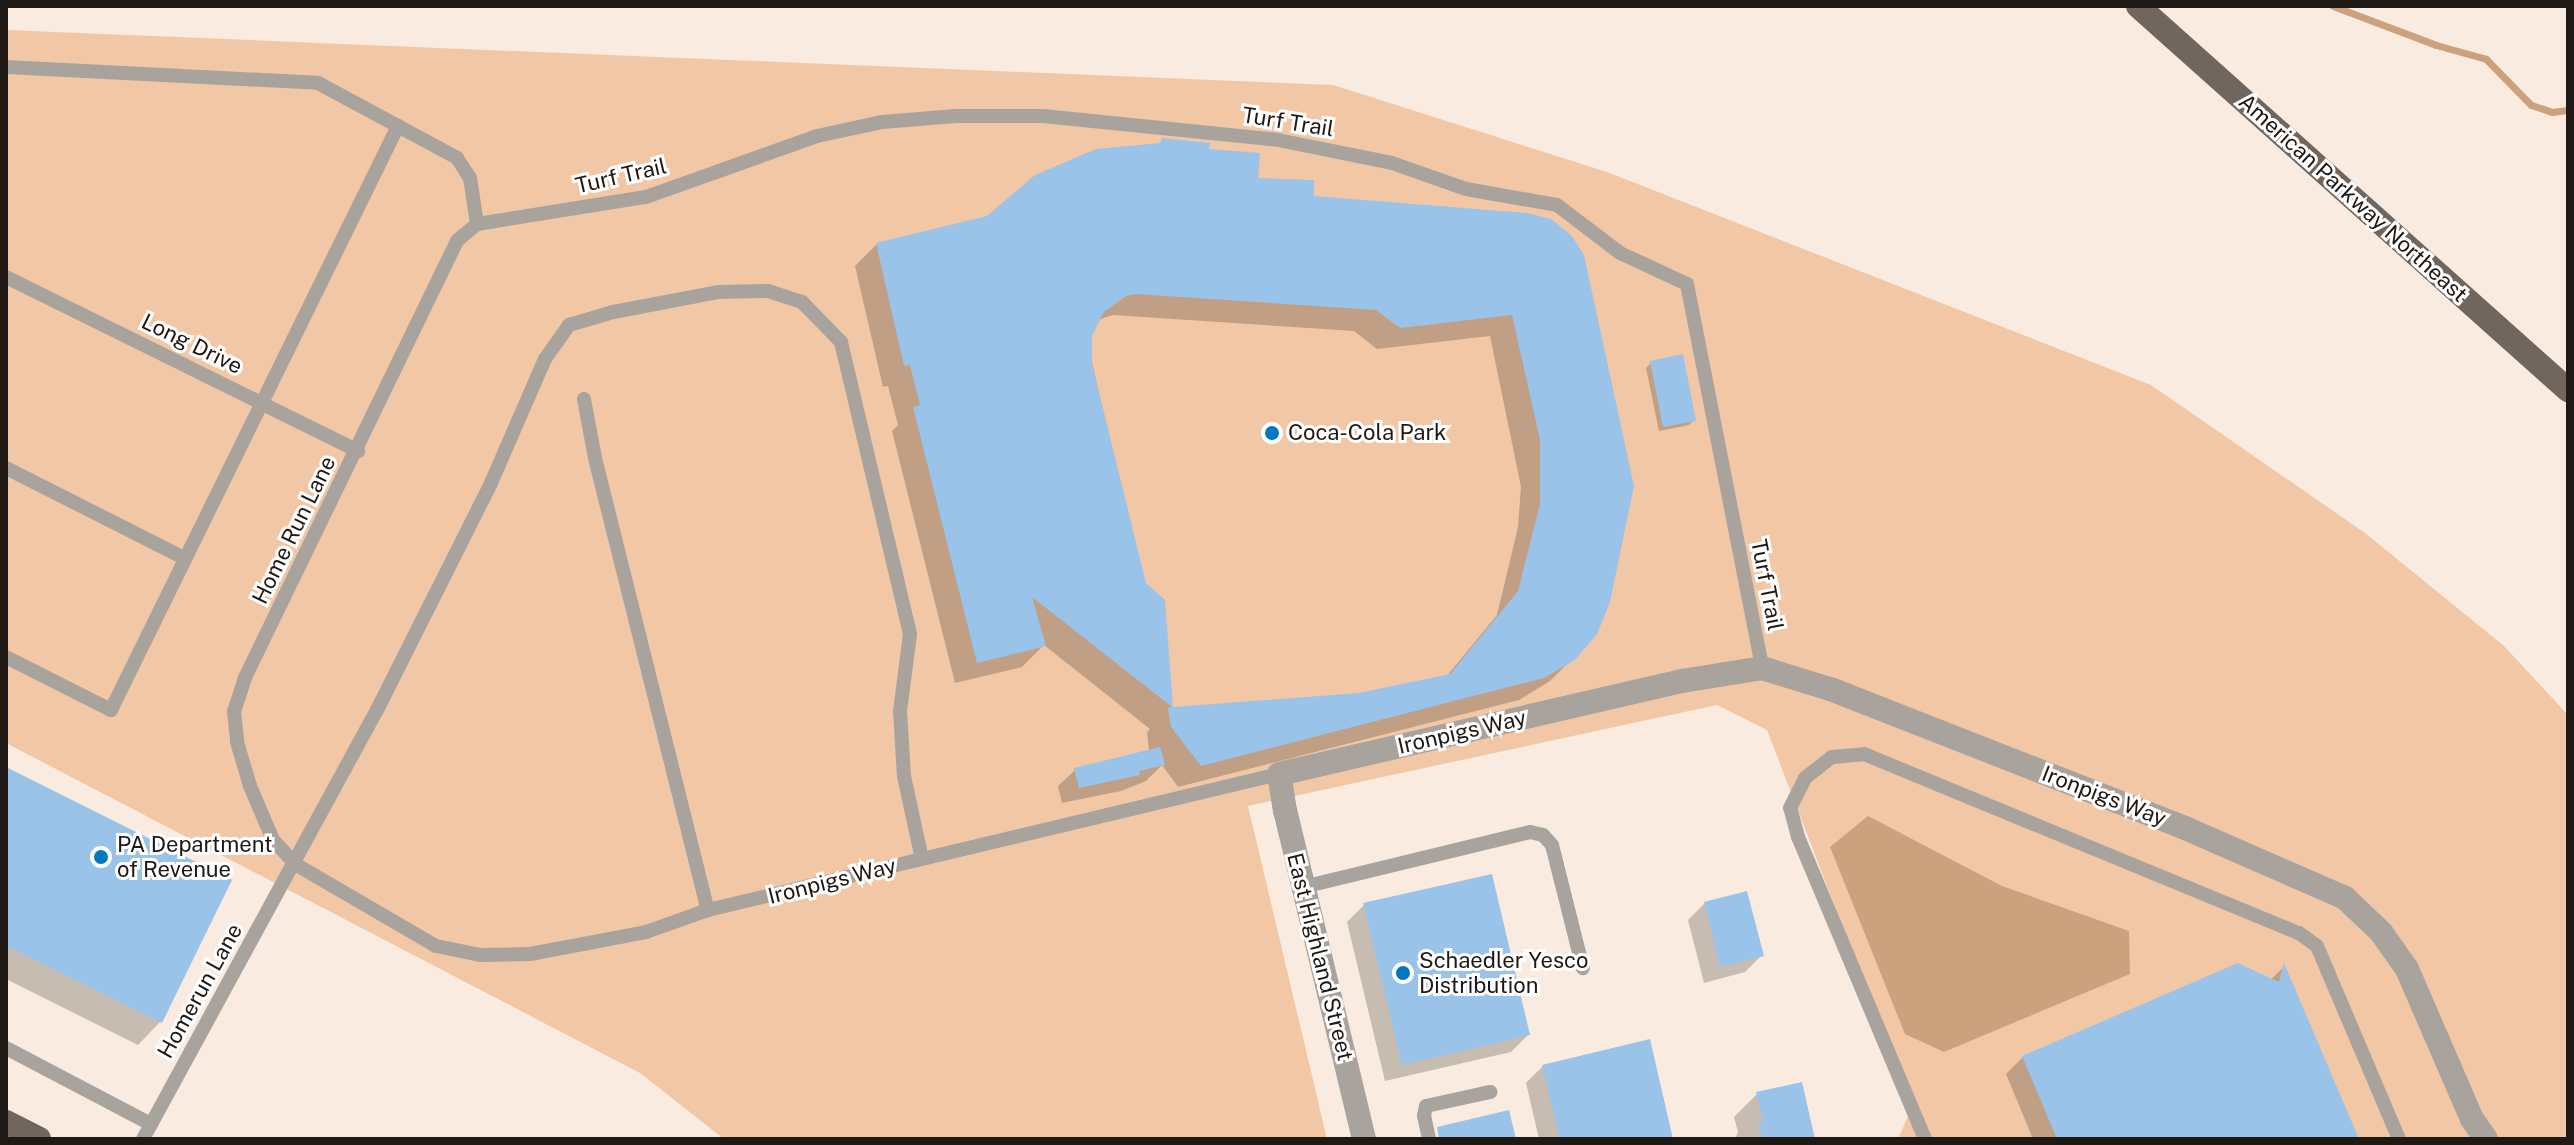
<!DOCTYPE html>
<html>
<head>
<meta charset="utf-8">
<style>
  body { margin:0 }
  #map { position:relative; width:2574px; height:1145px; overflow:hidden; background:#f9ebdf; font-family:"Public Sans",sans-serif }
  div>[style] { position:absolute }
  .green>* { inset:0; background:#f2c7a5 }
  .water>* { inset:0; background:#cca17e }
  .shadow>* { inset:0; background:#0003 }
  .stream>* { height:7px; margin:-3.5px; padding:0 3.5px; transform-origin:3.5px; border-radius:3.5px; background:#cca17e }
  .building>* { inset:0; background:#99c3e8 }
  .lane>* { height:14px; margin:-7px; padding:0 7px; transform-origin:7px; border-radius:7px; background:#a9a39e }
  .street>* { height:24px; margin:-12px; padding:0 12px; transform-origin:12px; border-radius:12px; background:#a9a39e }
  .primary>* { height:24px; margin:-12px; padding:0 12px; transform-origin:12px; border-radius:12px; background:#70665d }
  .dots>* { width:22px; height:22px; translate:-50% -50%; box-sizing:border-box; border:4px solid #fff; border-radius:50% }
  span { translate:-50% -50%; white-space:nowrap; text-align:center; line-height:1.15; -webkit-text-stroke:6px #fff; paint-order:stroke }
  .street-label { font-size:22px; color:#1e1915 }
  .poi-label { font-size:22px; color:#1e1915 }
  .left { translate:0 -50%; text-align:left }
  .frame { position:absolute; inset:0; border:8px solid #1e1915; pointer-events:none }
</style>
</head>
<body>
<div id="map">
  <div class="green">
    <i style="clip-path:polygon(6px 30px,1333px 85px,1607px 172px,2151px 385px,2365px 533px,2504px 646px,2568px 715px,2568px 1139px,1898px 1139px,1912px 1107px,1767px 730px,1717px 705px,1248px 806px,1327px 1139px,724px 1139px,640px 1073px,6px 743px)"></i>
  </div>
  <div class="water">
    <i style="clip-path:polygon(1868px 816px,2002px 886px,2129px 931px,2130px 974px,1944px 1052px,1905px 1034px,1830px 847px)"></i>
  </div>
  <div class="shadow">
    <i style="clip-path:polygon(evenodd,1206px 150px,1256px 180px,1312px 198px,1526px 215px,1573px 658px,1550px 681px,1519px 700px,1178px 787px,1162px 765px,1146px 781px,1121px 791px,1062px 803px,1058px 786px,1075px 770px,1149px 751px,1147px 732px,1150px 729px,1044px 645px,1022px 667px,955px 683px,892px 431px,898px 425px,888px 386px,883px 387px,855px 266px,877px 244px,988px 218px,1206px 150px,1113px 315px,1354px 331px,1377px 349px,1490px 336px,1521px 487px,1518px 527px,1497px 615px,1446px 677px,1359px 695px,1171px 709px,1163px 601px,1144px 584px,1089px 350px,1090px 336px,1098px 320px,1113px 315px)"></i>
    <i style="clip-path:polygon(1651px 363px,1694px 420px,1689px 425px,1659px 431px,1646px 368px)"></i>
    <i style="clip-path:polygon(6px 769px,230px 881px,160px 1022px,138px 1045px,6px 979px)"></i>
    <i style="clip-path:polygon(1705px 903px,1762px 955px,1745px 972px,1704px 983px,1688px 920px)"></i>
    <i style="clip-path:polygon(1364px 905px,1528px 1035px,1511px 1052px,1385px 1081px,1347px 922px)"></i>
    <i style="clip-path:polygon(2284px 967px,2357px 1139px,2033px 1139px,2006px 1074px,2023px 1057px,2270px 980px)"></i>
    <i style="clip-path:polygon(1543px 1066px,1671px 1139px,1539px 1139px,1526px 1083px)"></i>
    <i style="clip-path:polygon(1757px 1094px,1813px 1139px,1735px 1139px,1738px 1132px,1734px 1117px)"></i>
  </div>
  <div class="stream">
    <i style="left:2333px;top:6px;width:110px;rotate:20.7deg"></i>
    <i style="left:2436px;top:45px;width:52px;rotate:15.6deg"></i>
    <i style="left:2486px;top:59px;width:64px;rotate:45.6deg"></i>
    <i style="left:2531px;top:105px;width:22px;rotate:18deg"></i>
    <i style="left:2552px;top:112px;width:16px;rotate:-7deg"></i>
  </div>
  <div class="building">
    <i style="clip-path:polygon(evenodd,1162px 138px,1210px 143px,1209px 149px,1260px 153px,1258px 178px,1314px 180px,1314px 196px,1527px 213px,1551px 219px,1572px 236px,1584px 255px,1634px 486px,1610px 602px,1597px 634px,1575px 660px,1544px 678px,1201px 766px,1171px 727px,1168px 708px,1172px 707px,1032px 597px,1046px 646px,977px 663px,913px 407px,920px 405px,910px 365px,904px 366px,876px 243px,987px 216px,1035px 175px,1096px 149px,1160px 143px,1162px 138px,1136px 294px,1376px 310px,1400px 328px,1512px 315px,1540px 440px,1540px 504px,1518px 591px,1450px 674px,1359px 693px,1173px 707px,1165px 600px,1146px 583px,1092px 364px,1092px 336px,1104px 312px,1126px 296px,1136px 294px)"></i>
    <i style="clip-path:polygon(1683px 354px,1696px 421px,1663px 427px,1650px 361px)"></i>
    <i style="clip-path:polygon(1160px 747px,1165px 765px,1139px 771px,1140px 775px,1079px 788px,1074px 768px)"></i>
    <i style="clip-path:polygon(6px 767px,232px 880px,162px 1023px,6px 946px)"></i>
    <i style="clip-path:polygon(1492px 874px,1530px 1035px,1402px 1065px,1363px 903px)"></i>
    <i style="clip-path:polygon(1747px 891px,1764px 956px,1720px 967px,1704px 902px)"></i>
    <i style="clip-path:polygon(2238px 963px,2279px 982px,2284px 963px,2359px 1139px,2057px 1139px,2022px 1056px)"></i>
    <i style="clip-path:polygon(1650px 1039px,1673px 1139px,1560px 1139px,1542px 1065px)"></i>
    <i style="clip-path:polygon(1802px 1082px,1815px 1139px,1762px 1139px,1758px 1123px,1763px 1122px,1756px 1092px)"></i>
    <i style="clip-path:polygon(1509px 1110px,1516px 1139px,1439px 1139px,1437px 1127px)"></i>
  </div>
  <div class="lane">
    <i style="left:6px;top:67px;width:312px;rotate:2.9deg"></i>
    <i style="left:318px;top:83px;width:158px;rotate:28.3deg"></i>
    <i style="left:457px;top:158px;width:24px;rotate:57deg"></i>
    <i style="left:470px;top:178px;width:47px;rotate:81.3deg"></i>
    <i style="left:477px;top:224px;width:26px;rotate:140deg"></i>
    <i style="left:457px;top:241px;width:486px;rotate:115.9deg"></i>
    <i style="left:245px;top:678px;width:35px;rotate:108deg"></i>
    <i style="left:234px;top:711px;width:31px;rotate:84deg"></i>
    <i style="left:237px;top:742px;width:46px;rotate:73.5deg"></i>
    <i style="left:250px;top:786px;width:59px;rotate:66.9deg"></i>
    <i style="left:273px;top:840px;width:33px;rotate:47deg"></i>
    <i style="left:295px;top:864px;width:163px;rotate:30.2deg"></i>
    <i style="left:436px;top:946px;width:46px;rotate:11.3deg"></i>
    <i style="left:481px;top:955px;width:49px;rotate:-1.2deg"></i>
    <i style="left:530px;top:954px;width:118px;rotate:-10.7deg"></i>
    <i style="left:646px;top:932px;width:66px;rotate:-19.5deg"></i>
    <i style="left:708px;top:910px;width:587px;rotate:-13.4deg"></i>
    <i style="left:477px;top:224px;width:171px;rotate:-9.1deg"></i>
    <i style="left:646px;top:197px;width:182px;rotate:-19.6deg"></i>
    <i style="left:817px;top:136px;width:66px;rotate:-12.2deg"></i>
    <i style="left:882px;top:122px;width:74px;rotate:-4.6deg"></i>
    <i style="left:956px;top:116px;width:87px"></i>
    <i style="left:1043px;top:116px;width:236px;rotate:5.8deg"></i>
    <i style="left:1278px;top:140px;width:116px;rotate:11.4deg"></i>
    <i style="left:1392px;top:163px;width:78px;rotate:19.4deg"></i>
    <i style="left:1466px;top:189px;width:92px;rotate:10deg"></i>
    <i style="left:1557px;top:205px;width:79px;rotate:37.3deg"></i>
    <i style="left:1620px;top:253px;width:74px;rotate:24.8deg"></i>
    <i style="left:1687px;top:284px;width:391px;rotate:78.9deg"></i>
    <i style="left:6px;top:277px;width:393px;rotate:26.3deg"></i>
    <i style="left:584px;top:399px;width:60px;rotate:79.4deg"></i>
    <i style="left:595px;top:458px;width:466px;rotate:76deg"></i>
    <i style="left:6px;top:468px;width:199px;rotate:26.8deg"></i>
    <i style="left:6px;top:657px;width:118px;rotate:26.8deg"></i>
    <i style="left:111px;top:710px;width:651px;rotate:-63.83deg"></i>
    <i style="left:1303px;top:887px;width:234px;rotate:-13.6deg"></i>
    <i style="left:1530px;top:832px;width:13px;rotate:13deg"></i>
    <i style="left:1543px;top:835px;width:13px;rotate:48deg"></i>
    <i style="left:1552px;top:845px;width:127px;rotate:75.9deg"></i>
    <i style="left:6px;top:1048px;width:164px;rotate:27.7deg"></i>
    <i style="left:143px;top:1139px;width:489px;rotate:-61.4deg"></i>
    <i style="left:377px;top:710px;width:254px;rotate:-63.3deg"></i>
    <i style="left:491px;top:483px;width:135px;rotate:-66.5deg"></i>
    <i style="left:545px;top:359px;width:42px;rotate:-54.8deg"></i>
    <i style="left:569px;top:325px;width:46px;rotate:-16.5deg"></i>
    <i style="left:613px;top:312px;width:108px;rotate:-10.7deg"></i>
    <i style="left:719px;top:292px;width:49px;rotate:-1.2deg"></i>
    <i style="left:768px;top:291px;width:36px;rotate:18deg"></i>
    <i style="left:802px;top:302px;width:56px;rotate:45.7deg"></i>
    <i style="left:841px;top:342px;width:300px;rotate:76.7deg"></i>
    <i style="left:910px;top:634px;width:78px;rotate:97.4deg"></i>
    <i style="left:900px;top:711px;width:65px;rotate:86.5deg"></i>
    <i style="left:904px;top:776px;width:85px;rotate:77.8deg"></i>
    <i style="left:1429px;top:1139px;width:24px;rotate:-102deg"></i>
    <i style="left:1424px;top:1116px;width:10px;rotate:-79deg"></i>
    <i style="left:1426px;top:1106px;width:66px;rotate:-12.3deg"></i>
    <i style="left:1925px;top:1139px;width:328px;rotate:-112.8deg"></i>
    <i style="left:1798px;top:837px;width:30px;rotate:-105deg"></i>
    <i style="left:1790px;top:808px;width:34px;rotate:-63deg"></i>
    <i style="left:1805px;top:778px;width:34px;rotate:-38deg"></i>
    <i style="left:1832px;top:757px;width:32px;rotate:-5deg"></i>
    <i style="left:1864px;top:754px;width:470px;rotate:22.4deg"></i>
    <i style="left:2299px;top:933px;width:22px;rotate:36deg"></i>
    <i style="left:2317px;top:946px;width:210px;rotate:67deg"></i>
  </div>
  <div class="street">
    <i style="left:1364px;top:1139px;width:337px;rotate:-103.5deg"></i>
    <i style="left:1285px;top:811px;width:37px;rotate:-99deg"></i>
    <i style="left:1279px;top:774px;width:414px;rotate:-13deg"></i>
    <i style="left:1682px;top:681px;width:81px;rotate:-9.2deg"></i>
    <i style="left:1762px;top:668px;width:74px;rotate:17.2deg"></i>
    <i style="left:1833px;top:690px;width:378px;rotate:21.4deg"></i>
    <i style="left:2185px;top:828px;width:175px;rotate:23.6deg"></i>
    <i style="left:2345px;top:898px;width:50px;rotate:43.4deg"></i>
    <i style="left:2381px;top:932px;width:45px;rotate:54.9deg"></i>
    <i style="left:2407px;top:969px;width:163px;rotate:66.6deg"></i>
    <i style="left:2472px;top:1119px;width:24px;rotate:55deg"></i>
  </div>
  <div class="primary">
    <i style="left:2138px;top:6px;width:577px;rotate:41.77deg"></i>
    <i style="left:6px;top:1122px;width:37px;rotate:27deg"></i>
  </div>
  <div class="dots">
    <i style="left:1272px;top:433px;background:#0079c2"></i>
    <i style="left:101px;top:857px;background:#0079c2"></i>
    <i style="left:1403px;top:973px;background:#0079c2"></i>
  </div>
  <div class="street-label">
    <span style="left:1288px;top:122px;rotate:9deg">Turf Trail</span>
    <span style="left:621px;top:176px;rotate:-13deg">Turf Trail</span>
    <span style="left:2353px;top:198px;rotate:42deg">American Parkway Northeast</span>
    <span style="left:192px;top:344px;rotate:26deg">Long Drive</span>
    <span style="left:294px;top:530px;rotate:-64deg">Home Run Lane</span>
    <span style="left:1767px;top:585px;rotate:79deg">Turf Trail</span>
    <span style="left:1462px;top:732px;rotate:-13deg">Ironpigs Way</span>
    <span style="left:2104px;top:796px;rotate:21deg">Ironpigs Way</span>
    <span style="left:832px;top:881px;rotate:-14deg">Ironpigs Way</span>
    <span style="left:1320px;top:957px;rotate:76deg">East Highland Street</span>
    <span style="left:200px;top:991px;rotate:-61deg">Homerun Lane</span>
  </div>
  <div class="poi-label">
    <span class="left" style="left:1288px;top:433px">Coca-Cola Park</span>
    <span class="left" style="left:117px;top:857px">PA Department<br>of Revenue</span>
    <span class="left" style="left:1419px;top:973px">Schaedler Yesco<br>Distribution</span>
  </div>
  <div class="frame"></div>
</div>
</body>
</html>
